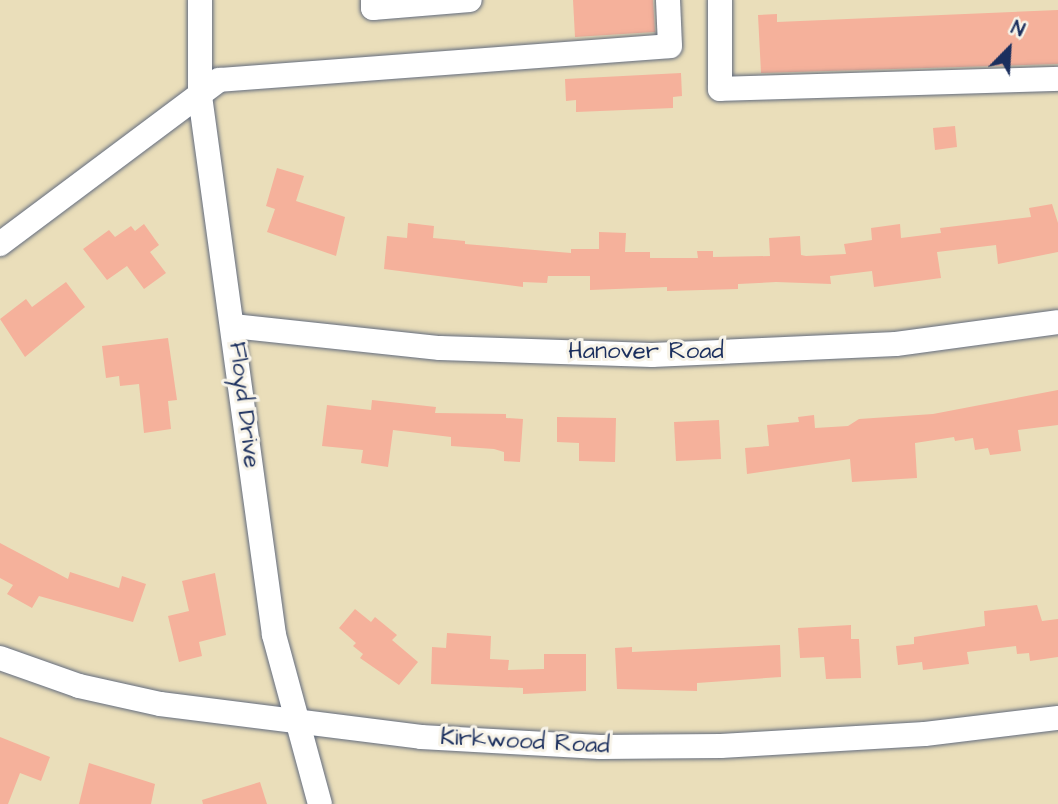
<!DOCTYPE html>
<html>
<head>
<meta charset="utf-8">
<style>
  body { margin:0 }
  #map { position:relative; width:1058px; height:804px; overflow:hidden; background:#eadeba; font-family:"Architects Daughter",sans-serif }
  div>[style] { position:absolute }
  .building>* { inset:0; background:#f5b19b }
  .roads { filter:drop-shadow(0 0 2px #636c7e) drop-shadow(0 0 2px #636c7e) }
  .minor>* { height:24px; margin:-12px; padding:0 12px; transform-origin:12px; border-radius:12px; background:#fff }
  span { translate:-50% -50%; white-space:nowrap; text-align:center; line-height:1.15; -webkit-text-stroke:6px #f7f3e8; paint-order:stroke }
  .street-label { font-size:24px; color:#1b2f5e }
  .north { position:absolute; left:974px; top:14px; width:70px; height:70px; -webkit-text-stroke:5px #f7f3e8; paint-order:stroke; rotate:24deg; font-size:19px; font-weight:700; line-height:28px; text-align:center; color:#1b2f5e }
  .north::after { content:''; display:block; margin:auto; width:24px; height:32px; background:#1b2f5e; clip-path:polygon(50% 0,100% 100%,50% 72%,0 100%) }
</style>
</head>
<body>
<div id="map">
  <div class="building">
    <i style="clip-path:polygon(573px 0,653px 0,655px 32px,575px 37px)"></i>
    <i style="clip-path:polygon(1058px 10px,1058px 64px,761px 73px,758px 15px,777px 14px,777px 22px)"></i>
    <i style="clip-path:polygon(681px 73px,682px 96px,673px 97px,673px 108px,576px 112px,576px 100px,566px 101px,565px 79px)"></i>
    <i style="clip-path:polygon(955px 126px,957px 147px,935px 150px,933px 128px)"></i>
    <i style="clip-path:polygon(277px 168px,304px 176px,296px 201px,345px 217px,336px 256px,267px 232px,275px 209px,266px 206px)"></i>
    <i style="clip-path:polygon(1052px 204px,1058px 223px,1058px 252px,998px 264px,996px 245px,937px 252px,941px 278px,874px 287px,872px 271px,830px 276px,831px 284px,776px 282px,738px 284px,738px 289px,667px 291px,667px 287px,590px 290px,590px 276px,548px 276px,547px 283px,523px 282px,523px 287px,384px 269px,387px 236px,407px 238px,408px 223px,434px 226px,433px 238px,465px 241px,465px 244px,571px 253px,571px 249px,599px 249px,599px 232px,626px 233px,625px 252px,650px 252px,650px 258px,698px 258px,697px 251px,713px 251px,713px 257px,770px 256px,769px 238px,800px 236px,801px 255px,806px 256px,846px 254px,844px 244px,872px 240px,871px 228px,900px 224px,901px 238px,941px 233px,940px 228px,1031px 217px,1029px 208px)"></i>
    <i style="clip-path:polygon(144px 224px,159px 245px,150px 252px,166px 273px,144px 289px,127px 266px,107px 280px,83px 249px,109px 230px,115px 237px,131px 226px,135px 231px)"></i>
    <i style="clip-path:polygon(66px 282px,85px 307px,25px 357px,0 319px,26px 299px,32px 307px)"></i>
    <i style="clip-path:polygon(168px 338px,177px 400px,168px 401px,171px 429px,144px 433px,139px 384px,120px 386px,119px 376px,106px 378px,102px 346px)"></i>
    <i style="clip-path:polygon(1058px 390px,1058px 425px,1018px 430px,1021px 451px,990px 455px,988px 448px,975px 450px,973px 438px,955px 441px,954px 437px,915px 443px,917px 478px,852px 482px,850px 459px,747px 474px,745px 448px,769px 446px,767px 425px,799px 422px,798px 417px,814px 415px,815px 428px,848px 426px,859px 419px,933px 414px)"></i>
    <i style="clip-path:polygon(372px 400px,436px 407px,435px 413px,506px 414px,506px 418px,523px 419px,520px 462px,504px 461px,504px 452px,494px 449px,451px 446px,451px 437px,393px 430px,388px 467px,361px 463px,363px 450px,322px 446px,327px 405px,371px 410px)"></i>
    <i style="clip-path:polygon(557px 417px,616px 418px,615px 462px,579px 461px,579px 443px,557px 442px)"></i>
    <i style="clip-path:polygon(719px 420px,721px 459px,676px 461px,674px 422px)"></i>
    <i style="clip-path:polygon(0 543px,68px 579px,70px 572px,119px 588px,122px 576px,146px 584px,133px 622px,39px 596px,32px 608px,7px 594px,13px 585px,0 578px)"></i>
    <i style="clip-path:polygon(215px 573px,226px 635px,199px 642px,202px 656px,179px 662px,168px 616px,189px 611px,182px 581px)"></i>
    <i style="clip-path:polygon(1037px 605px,1042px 621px,1058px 619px,1058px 657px,1030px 661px,1029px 653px,1017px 654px,1016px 646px,967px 652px,969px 664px,923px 670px,922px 662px,898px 665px,896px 646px,914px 644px,914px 637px,985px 626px,984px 611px)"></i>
    <i style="clip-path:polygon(355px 609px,371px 622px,375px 617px,397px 635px,392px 640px,418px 662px,399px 685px,360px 658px,363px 654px,353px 646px,356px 643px,339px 628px)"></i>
    <i style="clip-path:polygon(851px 625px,851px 639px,859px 639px,861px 678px,826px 679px,824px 657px,800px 658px,798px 628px)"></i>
    <i style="clip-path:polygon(447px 633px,491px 636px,490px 659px,509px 660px,508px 670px,544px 669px,544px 654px,586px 654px,586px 691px,523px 694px,523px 688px,431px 684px,432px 647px,446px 648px)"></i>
    <i style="clip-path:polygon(780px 645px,781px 677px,697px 683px,697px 691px,617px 689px,615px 648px,632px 647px,632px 652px)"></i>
    <i style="clip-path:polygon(0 737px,50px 757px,41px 781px,20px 773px,8px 804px,0 804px)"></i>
    <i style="clip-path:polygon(89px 763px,155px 784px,151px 804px,79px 804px)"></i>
    <i style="clip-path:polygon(260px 782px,267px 804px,203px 804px,202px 800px)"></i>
  </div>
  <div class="roads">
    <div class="minor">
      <i style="left:200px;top:0;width:96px;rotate:90deg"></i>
      <i style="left:200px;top:96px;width:544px;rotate:82.18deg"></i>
      <i style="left:274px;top:635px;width:175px;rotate:74.8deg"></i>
      <i style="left:373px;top:0;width:8px;rotate:90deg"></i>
      <i style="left:373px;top:8px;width:97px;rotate:-4.7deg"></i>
      <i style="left:720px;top:0;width:89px;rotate:90deg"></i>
      <i style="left:720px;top:89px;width:338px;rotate:-1.7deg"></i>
      <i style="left:0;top:244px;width:274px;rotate:-36.8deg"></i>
      <i style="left:219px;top:80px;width:452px;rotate:-4.3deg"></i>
      <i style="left:670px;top:46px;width:46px;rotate:-92.5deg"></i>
      <i style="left:233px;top:326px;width:208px;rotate:6.1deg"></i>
      <i style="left:440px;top:348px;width:212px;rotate:1.9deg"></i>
      <i style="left:652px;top:355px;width:244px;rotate:-2.6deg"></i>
      <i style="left:896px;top:344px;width:163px;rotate:-7.7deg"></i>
      <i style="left:0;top:658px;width:84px;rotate:19.5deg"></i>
      <i style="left:79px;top:686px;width:83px;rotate:12.5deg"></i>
      <i style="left:160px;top:704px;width:263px;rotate:7.2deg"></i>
      <i style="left:421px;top:737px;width:179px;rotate:3.2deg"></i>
      <i style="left:600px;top:747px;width:121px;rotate:-0.5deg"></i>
      <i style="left:721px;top:746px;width:204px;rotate:-3.4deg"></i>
      <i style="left:925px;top:734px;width:134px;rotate:-6.9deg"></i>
    </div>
  </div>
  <div class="street-label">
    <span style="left:646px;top:352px">Hanover Road</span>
    <span style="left:244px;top:405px;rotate:83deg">Floyd Drive</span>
    <span style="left:525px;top:742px;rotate:3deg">Kirkwood Road</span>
  </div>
  <div class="north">N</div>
</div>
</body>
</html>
